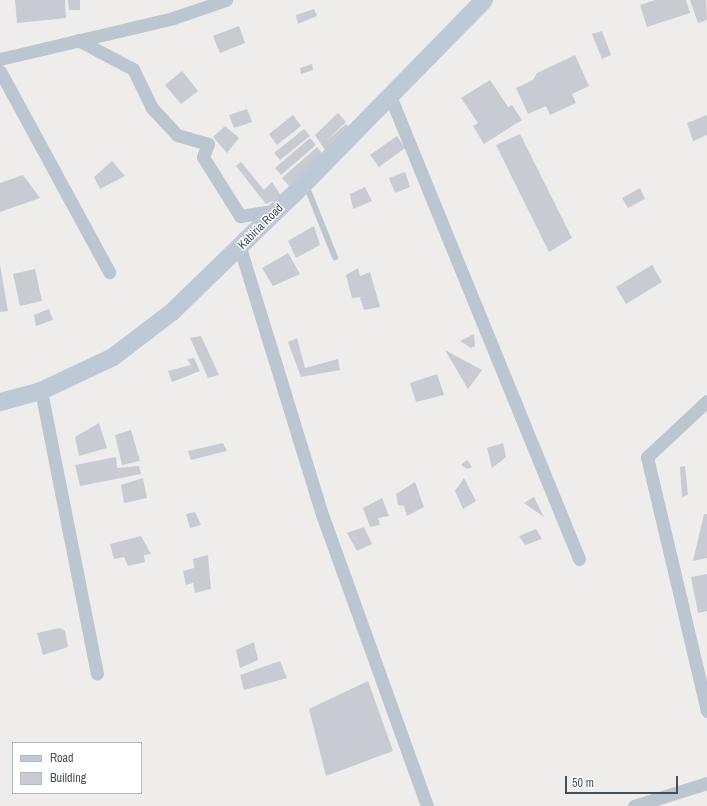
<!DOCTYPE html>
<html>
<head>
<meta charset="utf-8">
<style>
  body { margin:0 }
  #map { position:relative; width:707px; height:806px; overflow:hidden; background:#efecec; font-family:"Archivo Narrow",sans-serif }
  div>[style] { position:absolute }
  .building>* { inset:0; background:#c9cbd2 }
  .service>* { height:6px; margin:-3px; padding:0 3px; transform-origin:3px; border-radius:3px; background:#bcc6d0 }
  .minor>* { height:13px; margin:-6.5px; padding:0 6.5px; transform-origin:6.5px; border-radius:6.5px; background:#bcc6d0 }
  .secondary>* { height:18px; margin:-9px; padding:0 9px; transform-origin:9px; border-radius:9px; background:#bec9d7 }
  span { translate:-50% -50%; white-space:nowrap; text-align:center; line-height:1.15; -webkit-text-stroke:3px #fff; paint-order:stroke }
  .street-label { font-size:12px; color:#444f5a }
  .legend { position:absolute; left:12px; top:742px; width:130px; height:52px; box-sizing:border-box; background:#fff; border:1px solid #b4b9bd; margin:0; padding:5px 7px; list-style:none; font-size:12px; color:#444f5a }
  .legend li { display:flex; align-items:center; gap:8px; height:20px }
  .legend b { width:20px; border:1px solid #b4b9bd }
  .scale { position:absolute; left:565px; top:776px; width:113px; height:18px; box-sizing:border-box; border:2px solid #444f5a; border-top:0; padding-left:5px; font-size:12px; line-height:14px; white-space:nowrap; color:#444f5a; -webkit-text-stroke:3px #fff; paint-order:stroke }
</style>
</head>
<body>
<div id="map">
  <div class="building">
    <i style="clip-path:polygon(15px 0,65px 0,66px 18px,17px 23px)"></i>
    <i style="clip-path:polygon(68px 0,80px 0,80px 10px,69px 10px)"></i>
    <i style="clip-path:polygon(655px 0,686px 0,690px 13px,647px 27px,640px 5px)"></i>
    <i style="clip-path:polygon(690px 0,706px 0,707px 20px,698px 23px)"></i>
    <i style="clip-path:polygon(314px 9px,317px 16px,298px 24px,296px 15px)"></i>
    <i style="clip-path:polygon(239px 26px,245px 43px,220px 53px,213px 36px)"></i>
    <i style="clip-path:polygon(602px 31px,611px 55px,602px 59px,592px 34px)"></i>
    <i style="clip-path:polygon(575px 55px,589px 86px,572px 94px,576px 103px,550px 115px,546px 106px,528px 114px,516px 88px,533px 80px,537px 73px)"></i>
    <i style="clip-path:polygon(312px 64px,313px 70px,301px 74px,300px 68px)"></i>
    <i style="clip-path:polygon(182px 71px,198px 91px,181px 104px,165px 85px)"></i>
    <i style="clip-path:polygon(490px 80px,508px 107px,512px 105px,522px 120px,484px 144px,473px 126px,478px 123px,461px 98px)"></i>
    <i style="clip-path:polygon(247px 109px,252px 122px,234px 128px,229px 115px)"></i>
    <i style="clip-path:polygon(338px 113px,346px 122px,326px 141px,346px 124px,353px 131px,327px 153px,315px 135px)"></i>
    <i style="clip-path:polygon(293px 115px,301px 126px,277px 145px,269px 134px)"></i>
    <i style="clip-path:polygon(707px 115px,707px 135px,693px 141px,687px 123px)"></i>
    <i style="clip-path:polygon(225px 126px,239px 138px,227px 153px,213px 137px)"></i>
    <i style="clip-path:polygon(304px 129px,310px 136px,280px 160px,274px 153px)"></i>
    <i style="clip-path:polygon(520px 134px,572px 238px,549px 252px,496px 145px)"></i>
    <i style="clip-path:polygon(397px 136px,405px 148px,379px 167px,370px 155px)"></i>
    <i style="clip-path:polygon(310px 138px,316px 145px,281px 175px,275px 168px)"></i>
    <i style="clip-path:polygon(317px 147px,324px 155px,289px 186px,282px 178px)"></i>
    <i style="clip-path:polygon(112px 161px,125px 176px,100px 189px,94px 177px)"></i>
    <i style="clip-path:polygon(241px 162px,264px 190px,272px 182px,282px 197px,266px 204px,236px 166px)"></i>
    <i style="clip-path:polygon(405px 172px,410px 187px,395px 193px,389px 178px)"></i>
    <i style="clip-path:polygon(23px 175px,40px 198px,0 212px,0 183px)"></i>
    <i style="clip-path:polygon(365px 187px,372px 201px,353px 209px,350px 194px)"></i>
    <i style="clip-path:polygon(640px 188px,645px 199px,628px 208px,622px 198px)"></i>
    <i style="clip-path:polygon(314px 226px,320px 245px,296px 258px,288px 241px)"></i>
    <i style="clip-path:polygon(288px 253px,300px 274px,273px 286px,262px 268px)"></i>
    <i style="clip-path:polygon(0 265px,8px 311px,0 312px)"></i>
    <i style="clip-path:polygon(652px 265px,662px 282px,626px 304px,616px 287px)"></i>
    <i style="clip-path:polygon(358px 268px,360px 276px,370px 272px,380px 307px,364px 310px,360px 298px,364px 297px,352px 298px,346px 275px)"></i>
    <i style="clip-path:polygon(35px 269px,42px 301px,20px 306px,13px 274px)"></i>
    <i style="clip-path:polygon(49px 309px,53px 320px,36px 326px,34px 315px)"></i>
    <i style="clip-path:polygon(474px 334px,475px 346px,471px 348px,460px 341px)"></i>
    <i style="clip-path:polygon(201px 336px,219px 375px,208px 378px,190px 338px)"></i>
    <i style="clip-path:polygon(297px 338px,305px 368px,338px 359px,340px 370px,301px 377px,288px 342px)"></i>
    <i style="clip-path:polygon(445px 350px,482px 370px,468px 389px)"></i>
    <i style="clip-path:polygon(194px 358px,200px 371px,172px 382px,168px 371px,191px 365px,187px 359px)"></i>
    <i style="clip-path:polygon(437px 374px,444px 395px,416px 402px,410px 383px)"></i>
    <i style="clip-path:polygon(99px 423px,107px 448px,79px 456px,75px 437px)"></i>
    <i style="clip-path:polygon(131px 430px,140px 461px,122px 465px,115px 435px)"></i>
    <i style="clip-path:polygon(223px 443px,227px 451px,191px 460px,188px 451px)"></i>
    <i style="clip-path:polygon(503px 443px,506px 457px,492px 468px,487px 448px)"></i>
    <i style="clip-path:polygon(116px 457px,117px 468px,139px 466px,141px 474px,80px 486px,75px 465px)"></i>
    <i style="clip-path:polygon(467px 460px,472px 467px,467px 469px,461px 465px)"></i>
    <i style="clip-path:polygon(685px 466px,688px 495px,682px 497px,680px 467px)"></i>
    <i style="clip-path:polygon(143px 478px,147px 498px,124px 503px,121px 485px)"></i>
    <i style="clip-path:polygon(464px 478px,476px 501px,463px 509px,455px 491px)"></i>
    <i style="clip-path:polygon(415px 482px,424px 507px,407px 516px,404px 506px,398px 505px,396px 494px)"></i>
    <i style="clip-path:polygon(534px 497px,544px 517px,524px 503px)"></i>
    <i style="clip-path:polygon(382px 498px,389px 516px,378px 518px,380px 525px,370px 527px,363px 508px)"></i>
    <i style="clip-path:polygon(195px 512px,201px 525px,190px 528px,186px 514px)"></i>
    <i style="clip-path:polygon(704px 514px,707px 514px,707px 558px,693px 561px)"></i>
    <i style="clip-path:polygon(364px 527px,372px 544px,357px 551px,347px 533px)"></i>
    <i style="clip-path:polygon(536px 529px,542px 539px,525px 545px,519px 536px)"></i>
    <i style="clip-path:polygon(141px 536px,151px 554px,144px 555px,145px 562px,128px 566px,124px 557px,114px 559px,110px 544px)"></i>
    <i style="clip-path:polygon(208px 555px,211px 589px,195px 593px,193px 583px,186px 585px,183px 571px,194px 568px,193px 559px)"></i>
    <i style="clip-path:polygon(707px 574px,707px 611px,698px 613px,691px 577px)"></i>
    <i style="clip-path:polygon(60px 628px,65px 631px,68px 647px,43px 655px,37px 633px)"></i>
    <i style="clip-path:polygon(254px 642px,258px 660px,240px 668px,236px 650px)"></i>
    <i style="clip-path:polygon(280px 661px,287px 678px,244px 690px,240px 675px)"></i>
    <i style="clip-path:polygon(368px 681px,393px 751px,326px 776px,309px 709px)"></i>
  </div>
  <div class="service">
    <i style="left:306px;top:185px;width:78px;rotate:68.1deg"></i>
  </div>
  <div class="minor">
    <i style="left:78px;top:40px;width:62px;rotate:27.8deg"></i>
    <i style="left:133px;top:69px;width:43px;rotate:64deg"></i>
    <i style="left:152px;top:108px;width:37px;rotate:47deg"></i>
    <i style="left:177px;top:135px;width:32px;rotate:16deg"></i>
    <i style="left:208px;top:144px;width:14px;rotate:111deg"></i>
    <i style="left:203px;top:157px;width:70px;rotate:57.9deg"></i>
    <i style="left:240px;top:216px;width:38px;rotate:-9deg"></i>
    <i style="left:0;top:59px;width:178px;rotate:-13.3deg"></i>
    <i style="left:173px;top:18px;width:56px;rotate:-18.8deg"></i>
    <i style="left:0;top:71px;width:229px;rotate:61.5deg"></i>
    <i style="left:390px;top:96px;width:500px;rotate:67.79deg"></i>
    <i style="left:240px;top:248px;width:282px;rotate:72.9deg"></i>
    <i style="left:323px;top:517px;width:307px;rotate:70.2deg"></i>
    <i style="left:41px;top:391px;width:288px;rotate:78.8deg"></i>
    <i style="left:707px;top:401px;width:82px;rotate:137deg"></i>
    <i style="left:647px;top:457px;width:261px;rotate:76.7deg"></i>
    <i style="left:634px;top:806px;width:77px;rotate:-17.5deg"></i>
  </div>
  <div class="secondary">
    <i style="left:0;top:402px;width:42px;rotate:-15deg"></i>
    <i style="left:41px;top:391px;width:80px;rotate:-25.3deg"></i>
    <i style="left:113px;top:357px;width:74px;rotate:-37.3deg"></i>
    <i style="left:172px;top:312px;width:185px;rotate:-44.1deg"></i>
    <i style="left:305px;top:183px;width:256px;rotate:-45.6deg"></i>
  </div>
  <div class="street-label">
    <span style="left:261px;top:227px;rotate:-45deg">Kabiria Road</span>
  </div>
  <ul class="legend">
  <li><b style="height:5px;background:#bec9d7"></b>Road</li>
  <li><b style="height:11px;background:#c9cbd2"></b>Building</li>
  </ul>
  <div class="scale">50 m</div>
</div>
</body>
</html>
